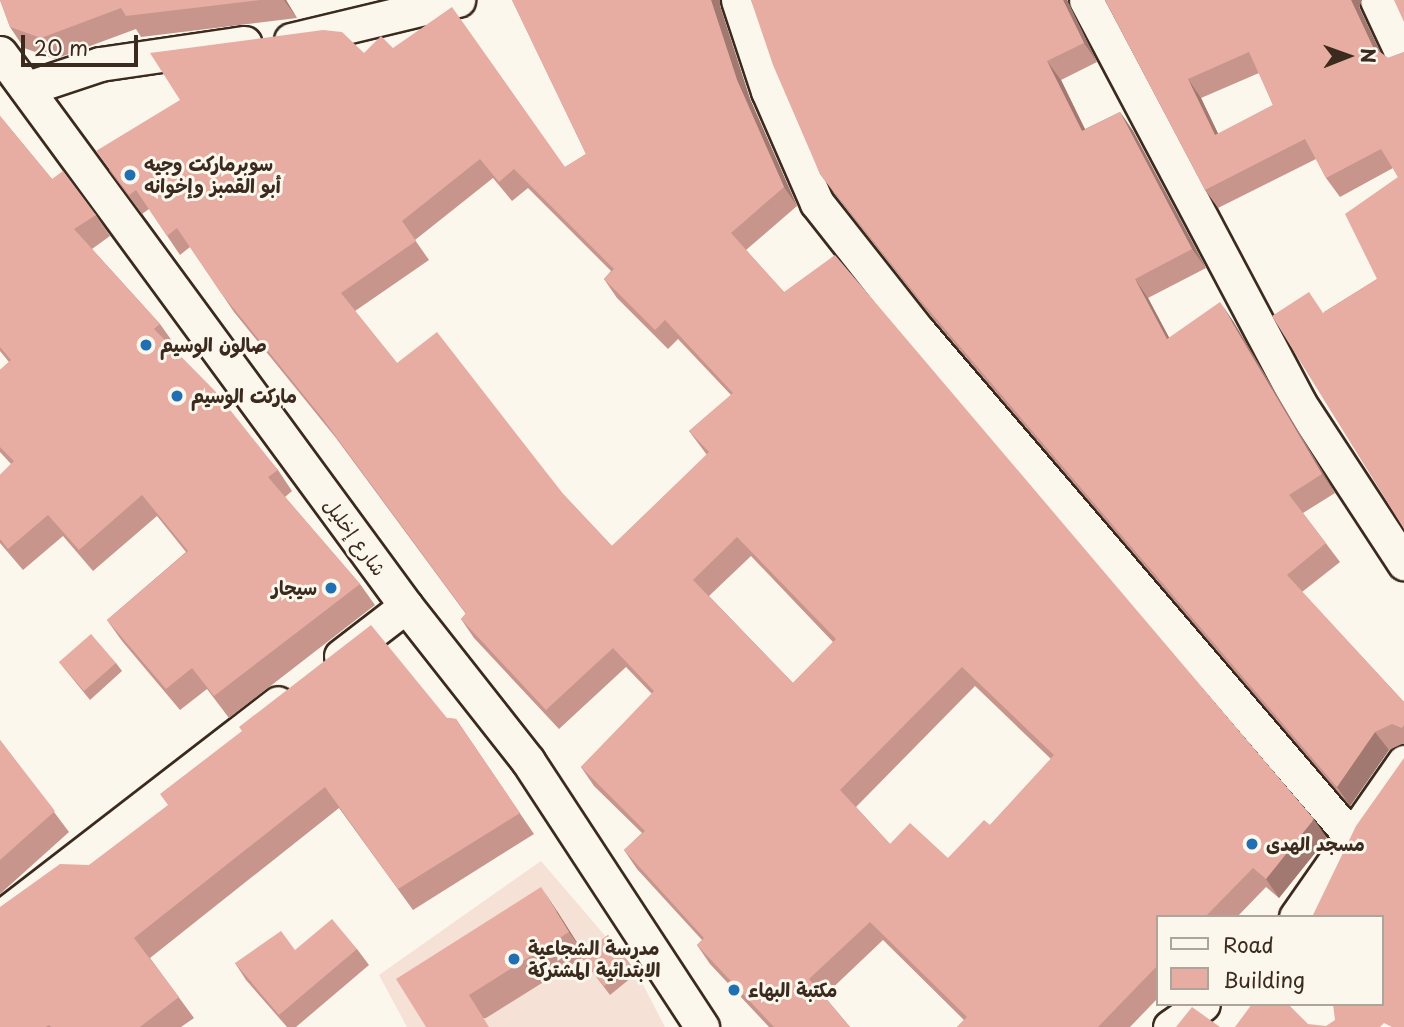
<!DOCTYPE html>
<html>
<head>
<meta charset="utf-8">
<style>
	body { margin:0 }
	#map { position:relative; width:1404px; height:1027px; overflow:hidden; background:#fbf7ec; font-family:"Playpen Sans","Playpen Sans Arabic",sans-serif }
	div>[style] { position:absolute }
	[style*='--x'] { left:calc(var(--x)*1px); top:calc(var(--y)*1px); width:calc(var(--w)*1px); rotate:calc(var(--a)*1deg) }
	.built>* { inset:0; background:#f5e1d6 }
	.roads { filter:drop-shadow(2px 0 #3b2a1e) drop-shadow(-2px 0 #3b2a1e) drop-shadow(0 2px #3b2a1e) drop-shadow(0 -2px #3b2a1e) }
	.minor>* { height:33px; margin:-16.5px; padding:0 16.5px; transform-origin:16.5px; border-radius:16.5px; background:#fbf7ec }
	.wall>* { inset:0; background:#c7958b }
	.shaded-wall>* { inset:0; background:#a27971 }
	.building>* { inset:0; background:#e7ada2 }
	.dots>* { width:19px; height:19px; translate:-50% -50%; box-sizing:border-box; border:4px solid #fbf7ec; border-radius:50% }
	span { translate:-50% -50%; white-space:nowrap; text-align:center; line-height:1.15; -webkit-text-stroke:6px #fbf7ec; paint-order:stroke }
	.poi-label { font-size:19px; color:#3b2a1e; font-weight:700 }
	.left { translate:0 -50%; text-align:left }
	.right { translate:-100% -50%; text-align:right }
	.street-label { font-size:19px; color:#3b2a1e }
	.legend { position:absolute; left:1156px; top:915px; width:228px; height:91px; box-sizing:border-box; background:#fbf7ec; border:2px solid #aea59a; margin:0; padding:9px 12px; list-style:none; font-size:21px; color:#3b2a1e }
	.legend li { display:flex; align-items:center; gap:14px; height:35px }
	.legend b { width:35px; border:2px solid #aea59a }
	.north { position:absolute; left:1313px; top:21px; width:70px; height:70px; -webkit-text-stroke:5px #fbf7ec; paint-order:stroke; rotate:89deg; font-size:19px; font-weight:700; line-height:28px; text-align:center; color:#3b2a1e }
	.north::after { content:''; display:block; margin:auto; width:24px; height:32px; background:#3b2a1e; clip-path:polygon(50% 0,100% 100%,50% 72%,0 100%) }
	.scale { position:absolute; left:21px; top:35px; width:117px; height:32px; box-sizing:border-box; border:4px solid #3b2a1e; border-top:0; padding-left:9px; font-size:21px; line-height:24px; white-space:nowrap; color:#3b2a1e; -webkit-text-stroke:5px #fbf7ec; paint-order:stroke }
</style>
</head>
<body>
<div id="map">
	<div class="built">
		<div style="clip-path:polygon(541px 861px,637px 973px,665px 1027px,407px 1027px,379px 975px)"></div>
	</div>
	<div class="roads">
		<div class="minor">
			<div style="--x:738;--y:0;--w:96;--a:71.8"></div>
			<div style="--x:768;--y:91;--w:122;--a:66.4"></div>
			<div style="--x:817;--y:203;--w:164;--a:51.7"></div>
			<div style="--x:919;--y:332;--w:661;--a:49.42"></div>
			<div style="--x:1086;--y:0;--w:454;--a:62.1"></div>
			<div style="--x:1298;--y:401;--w:194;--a:56.8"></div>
			<div style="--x:1377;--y:0;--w:64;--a:65"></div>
			<div style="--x:291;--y:40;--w:172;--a:-13.5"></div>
			<div style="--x:0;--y:53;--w:686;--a:53.71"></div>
			<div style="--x:406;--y:606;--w:197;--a:51.8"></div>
			<div style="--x:528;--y:761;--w:318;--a:56.8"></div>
			<div style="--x:28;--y:88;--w:76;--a:-18.4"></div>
			<div style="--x:100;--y:64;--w:146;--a:-8.3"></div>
			<div style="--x:341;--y:656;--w:82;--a:-37.6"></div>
			<div style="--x:1296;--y:917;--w:189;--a:-55.1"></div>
			<div style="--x:0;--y:918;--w:351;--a:-37.7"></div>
			<div style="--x:1304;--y:1004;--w:37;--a:38"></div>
			<div style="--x:1170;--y:1027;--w:40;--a:-34.9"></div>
		</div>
	</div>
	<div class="wall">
		<div style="clip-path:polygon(0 0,286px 0,297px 18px,141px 37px,136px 29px,55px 59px,24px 48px,10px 27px)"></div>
		<div style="clip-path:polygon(evenodd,512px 0,720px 0,720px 6px,750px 99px,797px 206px,746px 250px,784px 292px,1327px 838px,1279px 898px,1266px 887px,1237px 917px,1157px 917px,1157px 999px,1130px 1027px,957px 1027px,964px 1020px,883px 940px,824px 996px,850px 1027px,769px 1027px,710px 964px,697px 945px,702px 940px,637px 869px,624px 850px,642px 833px,594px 786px,581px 767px,652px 694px,626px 667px,559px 729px,474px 638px,461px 619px,466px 614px,336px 438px,234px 312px,190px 247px,180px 255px,149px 209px,142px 214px,109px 170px,364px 53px,393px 48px,565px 167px,586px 154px,512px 0,493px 178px,512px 201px,528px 188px,611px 271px,604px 279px,617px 298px,668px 349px,678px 339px,731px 395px,689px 431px,707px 455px,612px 546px,564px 495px,397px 363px,355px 311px,429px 260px,415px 240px,493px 178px,512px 0,751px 556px,833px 642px,793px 683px,709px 596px,751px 556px,512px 0,975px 686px,1051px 759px,990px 825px,948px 858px,890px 844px,856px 807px,975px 686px)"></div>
		<div style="clip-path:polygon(751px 0,1067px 0,1097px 62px,1061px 80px,1085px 129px,1120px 112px,1133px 131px,1206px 268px,1148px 298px,1169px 338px,1233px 321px,1335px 493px,1303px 513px,1340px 562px,1302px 592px,1404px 702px,1404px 743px,1389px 750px,1350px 806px,934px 320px,834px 193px,820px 174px)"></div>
		<div style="clip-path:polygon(evenodd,1105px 0,1362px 0,1359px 7px,1380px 52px,1388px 58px,1404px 52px,1404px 529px,1324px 312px,1377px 279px,1398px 177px,1393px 168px,1340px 197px,1326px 178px,1316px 159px,1218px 208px,1205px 190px,1105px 0,1259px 73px,1273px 105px,1218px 134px,1201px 98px,1259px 73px)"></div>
		<div style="clip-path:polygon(0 116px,52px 179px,96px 215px,110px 236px,92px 249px,160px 324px,175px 345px,172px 348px,278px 470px,292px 491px,285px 497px,360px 584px,375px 605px,229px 718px,207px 689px,180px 710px,122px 641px,107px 620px,186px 552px,157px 516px,93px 571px,63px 536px,23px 570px,0 543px,0 475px,11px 464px,0 452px,0 370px,9px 362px,0 351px)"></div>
		<div style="clip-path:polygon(59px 662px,116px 663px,122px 671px,90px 700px)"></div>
		<div style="clip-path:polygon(447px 718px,456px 719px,534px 834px,413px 910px,339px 808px,150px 958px,194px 1018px,181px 1027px,0 1027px,89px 865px)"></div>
		<div style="clip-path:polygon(0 740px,69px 832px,0 894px)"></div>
		<div style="clip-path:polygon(557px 911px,584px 954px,608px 935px,637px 973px,610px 995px,582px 958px,486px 1018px,426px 1027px)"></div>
		<div style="clip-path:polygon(357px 949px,369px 965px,296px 1027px,287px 1027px,246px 980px,235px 963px,295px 950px)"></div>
	</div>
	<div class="shaded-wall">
		<div style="clip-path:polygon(284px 0,286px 0,297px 18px)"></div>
		<div style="clip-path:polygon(711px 0,720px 0,720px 6px,750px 99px,797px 206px,784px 187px,737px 80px)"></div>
		<div style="clip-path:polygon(1063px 0,1067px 0,1097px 62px,1084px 43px)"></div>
		<div style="clip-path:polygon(1351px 0,1362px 0,1359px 7px,1387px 66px,1373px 47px)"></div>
		<div style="clip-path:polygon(1047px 61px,1061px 80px,1095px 150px,1082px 131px)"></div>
		<div style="clip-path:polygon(1188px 79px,1201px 98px,1228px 154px,1215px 135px)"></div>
		<div style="clip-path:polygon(1120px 112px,1133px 131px,1206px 268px,1192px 249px)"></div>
		<div style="clip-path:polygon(1135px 279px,1148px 298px,1180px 358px,1167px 339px)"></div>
		<div style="clip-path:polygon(1220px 302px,1233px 321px,1335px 493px,1322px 474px)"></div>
		<div style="clip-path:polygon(1375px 732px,1389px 750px,1350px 806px,1337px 787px)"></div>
		<div style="clip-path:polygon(1314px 819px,1327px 838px,1279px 898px,1266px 879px)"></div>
		<div style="clip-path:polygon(541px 887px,557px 911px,585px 955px,569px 932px)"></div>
	</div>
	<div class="building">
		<div style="clip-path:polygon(0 0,260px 0,126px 16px,121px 8px,41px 38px,10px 27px)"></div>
		<div style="clip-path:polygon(evenodd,512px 0,711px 0,737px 80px,784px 187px,731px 233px,784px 292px,835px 255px,1314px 819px,1266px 879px,1253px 868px,1205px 917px,1157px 917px,1157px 966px,1098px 1027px,957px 1027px,967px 1017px,870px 922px,809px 979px,850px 1027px,774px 1027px,697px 945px,704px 938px,624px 850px,645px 831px,581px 767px,654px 691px,613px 648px,546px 710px,461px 619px,466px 613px,323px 419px,221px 293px,177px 228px,167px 236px,136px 190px,129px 195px,96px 151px,180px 100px,150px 53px,323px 30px,342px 32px,364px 53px,381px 36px,393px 48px,452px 7px,565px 167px,586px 154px,512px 0,480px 159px,499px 182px,514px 169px,614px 269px,604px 279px,655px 330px,665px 320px,733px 393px,689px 431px,709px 452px,612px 546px,564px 495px,437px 332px,397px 363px,341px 293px,416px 241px,402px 221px,480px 159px,512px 0,737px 537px,836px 639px,793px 683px,693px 580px,737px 537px,512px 0,962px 667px,1054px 755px,990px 825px,984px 820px,948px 858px,910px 823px,890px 844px,840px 790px,962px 667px)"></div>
		<div style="clip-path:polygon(751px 0,1063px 0,1084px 43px,1047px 61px,1082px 131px,1120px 112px,1192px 249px,1135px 279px,1167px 339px,1220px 302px,1322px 474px,1289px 495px,1326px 543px,1287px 575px,1404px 702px,1404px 725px,1402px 728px,1392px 724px,1375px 732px,1337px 787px,921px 301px,820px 174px,773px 65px)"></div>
		<div style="clip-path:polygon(evenodd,1105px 0,1351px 0,1373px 47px,1388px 58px,1404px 52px,1404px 529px,1272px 316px,1309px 292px,1323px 313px,1377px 279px,1345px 214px,1398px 177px,1381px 149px,1326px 178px,1305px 139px,1205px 190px,1105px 0,1249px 52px,1273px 105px,1215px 135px,1188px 79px,1249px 52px)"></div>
		<div style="clip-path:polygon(1394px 0,1404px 0,1404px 22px)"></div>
		<div style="clip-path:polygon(0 116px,52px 179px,63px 171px,96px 215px,74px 229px,160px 324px,154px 329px,215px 391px,278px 470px,268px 477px,360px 584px,214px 696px,192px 668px,166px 689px,107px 620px,188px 551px,142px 495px,79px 550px,48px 515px,8px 549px,0 539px,0 475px,14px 461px,0 447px,0 370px,11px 360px,0 347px)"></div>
		<div style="clip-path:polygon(371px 625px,447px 718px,456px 719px,520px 813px,398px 889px,325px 787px,134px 938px,179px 997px,140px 1027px,51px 1027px,49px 1025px,46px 1027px,0 1027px,0 907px,60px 864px,89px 865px,168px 805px,160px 794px,242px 731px,239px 727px)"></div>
		<div style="clip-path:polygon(91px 634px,116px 663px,84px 691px,59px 662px)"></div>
		<div style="clip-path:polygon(0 740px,55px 811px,0 860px)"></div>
		<div style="clip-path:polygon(1404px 758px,1404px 1027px,1392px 1027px,1384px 1023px,1380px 1027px,1235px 1027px,1252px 1004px,1288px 1004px,1308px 1024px,1326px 1026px,1335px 1020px,1333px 1004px,1381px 1004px,1381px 917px,1312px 917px,1356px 826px)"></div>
		<div style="clip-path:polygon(541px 887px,569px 932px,469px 995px,489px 1027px,426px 1027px,396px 979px)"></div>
		<div style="clip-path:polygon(332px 919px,357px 949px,279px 1015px,235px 963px,281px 931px,295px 950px)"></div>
		<div style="clip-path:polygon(608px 935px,631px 965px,604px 986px,581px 956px)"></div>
		<div style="clip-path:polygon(1192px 1007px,1220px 1027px,1176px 1027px)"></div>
	</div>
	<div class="dots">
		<div style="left:130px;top:175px;background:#1f6fb2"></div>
		<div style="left:146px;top:345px;background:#1f6fb2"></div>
		<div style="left:177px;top:396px;background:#1f6fb2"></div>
		<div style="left:331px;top:588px;background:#1f6fb2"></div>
		<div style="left:1252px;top:844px;background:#1f6fb2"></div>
		<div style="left:514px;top:959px;background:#1f6fb2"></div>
		<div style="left:734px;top:990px;background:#1f6fb2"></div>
	</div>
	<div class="poi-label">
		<span class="left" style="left:144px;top:175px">سوبرماركت وجيه<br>أبو القمبز وإخوانه</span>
		<span class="left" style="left:160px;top:345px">صالون الوسيم</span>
		<span class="left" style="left:191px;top:396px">ماركت الوسيم</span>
		<span class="right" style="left:317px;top:588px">سيجار</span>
		<span class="left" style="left:1266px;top:844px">مسجد الهدى</span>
		<span class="left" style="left:528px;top:959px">مدرسة الشجاعية<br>الابتدائية المشتركة</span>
		<span class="left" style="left:748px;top:990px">مكتبة البهاء</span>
	</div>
	<div class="street-label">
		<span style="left:355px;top:537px;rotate:54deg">شارع إخليل</span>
	</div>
	<ul class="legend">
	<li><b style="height:9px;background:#fbf7ec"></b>Road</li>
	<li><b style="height:19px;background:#e7ada2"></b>Building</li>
	</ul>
	<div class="north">N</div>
	<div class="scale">20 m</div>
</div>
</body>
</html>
